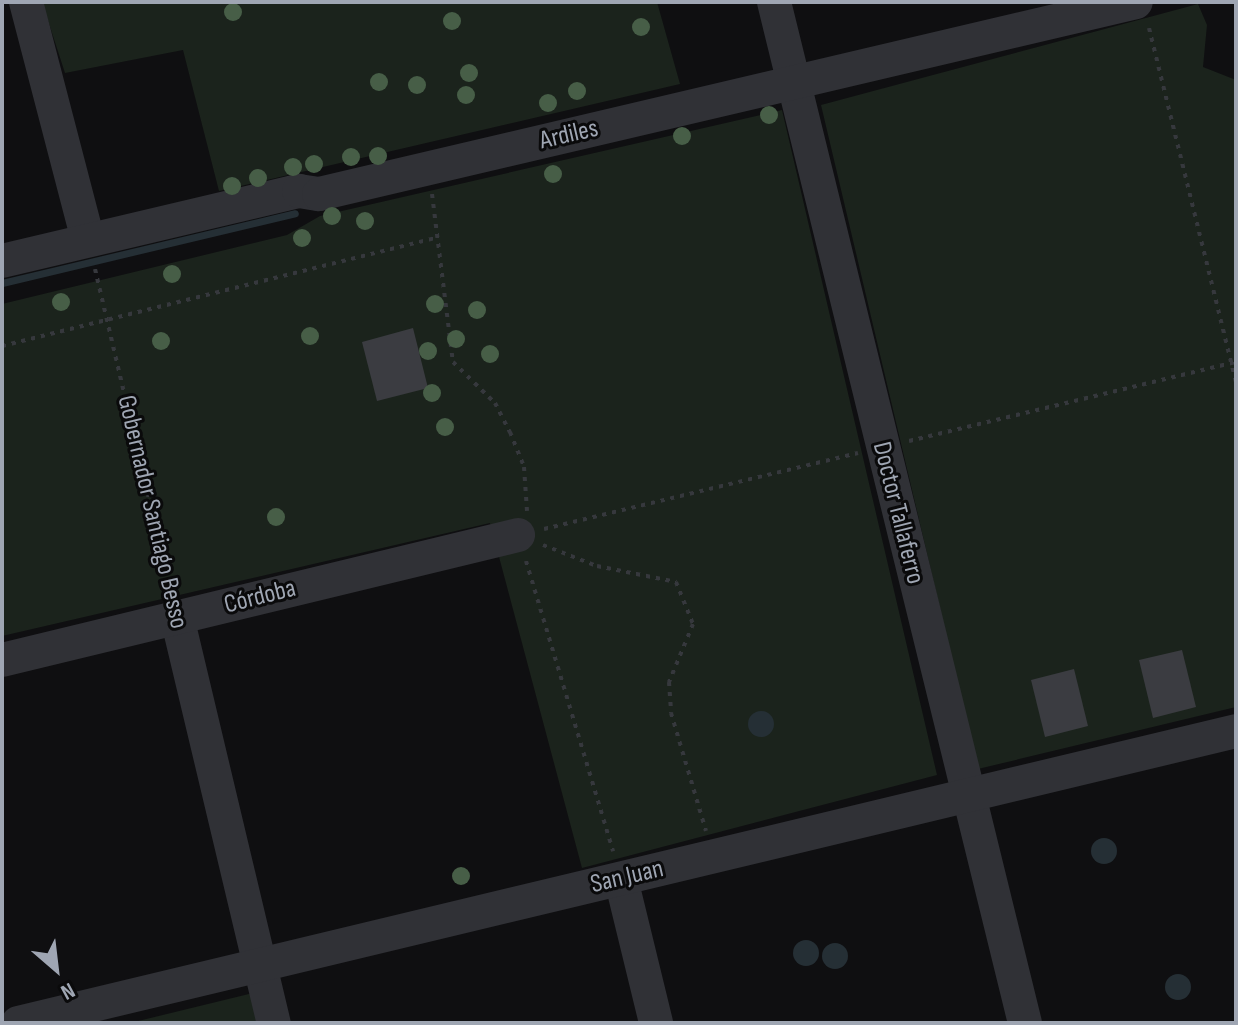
<!DOCTYPE html>
<html>
<head>
<meta charset="utf-8">
<style>
	body { margin:0 }
	#map { position:relative; width:1238px; height:1025px; overflow:hidden; background:#0f0f11; font-family:"Sofia Sans Condensed",sans-serif }
	div>[style] { position:absolute }
	[style*='--x'] { left:calc(var(--x)*1px); top:calc(var(--y)*1px); width:calc(var(--w)*1px); rotate:calc(var(--a)*1deg) }
	.green>* { inset:0; background:#1b231c }
	.water>* { inset:0; background:#252f35 }
	.round { border-radius:50% }
	.stream>* { height:7px; margin:-3.5px; padding:0 3.5px; transform-origin:3.5px; border-radius:3.5px; background:#252f35 }
	.building>* { inset:0; background:#3b3c41 }
	.path>* { height:4px; margin-top:-2px; transform-origin:0; background:repeating-linear-gradient(90deg,#36383d 0 4px,transparent 0 10px) }
	.minor>* { height:34px; margin:-17px; padding:0 17px; transform-origin:17px; border-radius:17px; background:#303136 }
	.trees>* { width:18px; height:18px; margin:-9px; border-radius:50%; background:#475e47 }
	span { translate:-50% -50%; white-space:nowrap; text-align:center; line-height:1.15; -webkit-text-stroke:6px #0a0a0b; paint-order:stroke }
	.street-label { font-size:26px; color:#9fa6b3 }
	.frame { position:absolute; inset:0; border:4px solid #9fa6b3; pointer-events:none }
	.north { position:absolute; left:16px; top:929px; width:80px; height:80px; -webkit-text-stroke:6px #0a0a0b; paint-order:stroke; rotate:152deg; font-size:22px; font-weight:700; line-height:32px; text-align:center; color:#9fa6b3 }
	.north::after { content:''; display:block; margin:auto; width:28px; height:36px; background:#9fa6b3; clip-path:polygon(50% 0,100% 100%,50% 72%,0 100%) }
</style>
</head>
<body>
<div id="map">
	<div class="green">
		<div style="clip-path:polygon(42px 2px,657px 2px,680px 84px,219px 191px,183px 50px,65px 73px)"></div>
		<div style="clip-path:polygon(1198px 4px,1207px 25px,1203px 67px,1236px 80px,1236px 707px,978px 769px,821px 105px)"></div>
		<div style="clip-path:polygon(782px 110px,937px 775px,582px 868px,490px 523px,2px 636px,2px 304px,287px 235px,320px 216px)"></div>
		<div style="clip-path:polygon(253px 993px,260px 1023px,130px 1023px)"></div>
	</div>
	<div class="water">
		<div class="round" style="left:748px;top:711px;width:26px;height:26px"></div>
		<div class="round" style="left:1091px;top:838px;width:26px;height:26px"></div>
		<div class="round" style="left:793px;top:940px;width:26px;height:26px"></div>
		<div class="round" style="left:822px;top:943px;width:26px;height:26px"></div>
		<div class="round" style="left:1165px;top:974px;width:26px;height:26px"></div>
	</div>
	<div class="stream">
		<div style="--x:2;--y:283;--w:301;--a:-13.4"></div>
	</div>
	<div class="building">
		<div style="clip-path:polygon(413px 328px,428px 388px,377px 401px,362px 342px)"></div>
		<div style="clip-path:polygon(1182px 650px,1196px 707px,1153px 718px,1139px 660px)"></div>
		<div style="clip-path:polygon(1074px 669px,1088px 726px,1045px 737px,1031px 680px)"></div>
	</div>
	<div class="path">
		<div style="--x:1149;--y:28;--w:364;--a:76.2"></div>
		<div style="--x:432;--y:194;--w:169;--a:82.9"></div>
		<div style="--x:453;--y:362;--w:59;--a:44.3"></div>
		<div style="--x:495;--y:403;--w:33;--a:63"></div>
		<div style="--x:510;--y:432;--w:38;--a:68"></div>
		<div style="--x:524;--y:467;--w:44;--a:86.1"></div>
		<div style="--x:95;--y:269;--w:332;--a:76.8"></div>
		<div style="--x:2;--y:346;--w:445;--a:-14"></div>
		<div style="--x:909;--y:441;--w:336;--a:-13.6"></div>
		<div style="--x:544;--y:529;--w:323;--a:-13.6"></div>
		<div style="--x:543;--y:545;--w:58;--a:21.3"></div>
		<div style="--x:597;--y:566;--w:81;--a:11.4"></div>
		<div style="--x:676;--y:582;--w:45;--a:68"></div>
		<div style="--x:693;--y:624;--w:63;--a:112.5"></div>
		<div style="--x:669;--y:682;--w:31;--a:86"></div>
		<div style="--x:671;--y:713;--w:123;--a:73.5"></div>
		<div style="--x:526;--y:561;--w:303;--a:73.3"></div>
	</div>
	<div class="minor">
		<div style="--x:26;--y:2;--w:246;--a:75.4"></div>
		<div style="--x:774;--y:2;--w:1051;--a:76.19"></div>
		<div style="--x:2;--y:261;--w:305;--a:-13.3"></div>
		<div style="--x:299;--y:191;--w:20;--a:9"></div>
		<div style="--x:319;--y:194;--w:839;--a:-13.22"></div>
		<div style="--x:177;--y:617;--w:417;--a:76.6"></div>
		<div style="--x:2;--y:660;--w:531;--a:-13.62"></div>
		<div style="--x:621;--y:879;--w:148;--a:76.3"></div>
		<div style="--x:18;--y:1023;--w:1253;--a:-13.48"></div>
	</div>
	<div class="trees">
		<div style="left:233px;top:12px"></div>
		<div style="left:452px;top:21px"></div>
		<div style="left:641px;top:27px"></div>
		<div style="left:469px;top:73px"></div>
		<div style="left:379px;top:82px"></div>
		<div style="left:417px;top:85px"></div>
		<div style="left:577px;top:91px"></div>
		<div style="left:466px;top:95px"></div>
		<div style="left:548px;top:103px"></div>
		<div style="left:769px;top:115px"></div>
		<div style="left:682px;top:136px"></div>
		<div style="left:378px;top:156px"></div>
		<div style="left:351px;top:157px"></div>
		<div style="left:314px;top:164px"></div>
		<div style="left:293px;top:167px"></div>
		<div style="left:553px;top:174px"></div>
		<div style="left:258px;top:178px"></div>
		<div style="left:232px;top:186px"></div>
		<div style="left:332px;top:216px"></div>
		<div style="left:365px;top:221px"></div>
		<div style="left:302px;top:238px"></div>
		<div style="left:172px;top:274px"></div>
		<div style="left:61px;top:302px"></div>
		<div style="left:435px;top:304px"></div>
		<div style="left:477px;top:310px"></div>
		<div style="left:310px;top:336px"></div>
		<div style="left:456px;top:339px"></div>
		<div style="left:161px;top:341px"></div>
		<div style="left:428px;top:351px"></div>
		<div style="left:490px;top:354px"></div>
		<div style="left:432px;top:393px"></div>
		<div style="left:445px;top:427px"></div>
		<div style="left:276px;top:517px"></div>
		<div style="left:461px;top:876px"></div>
	</div>
	<div class="street-label">
		<span style="left:569px;top:135px;rotate:-13deg">Ardiles</span>
		<span style="left:152px;top:512px;rotate:77deg">Gobernador Santiago Besso</span>
		<span style="left:898px;top:513px;rotate:76deg">Doctor Tallaferro</span>
		<span style="left:260px;top:597px;rotate:-14deg">Córdoba</span>
		<span style="left:627px;top:877px;rotate:-13deg">San Juan</span>
	</div>
	<div class="frame"></div>
	<div class="north">N</div>
</div>
</body>
</html>
